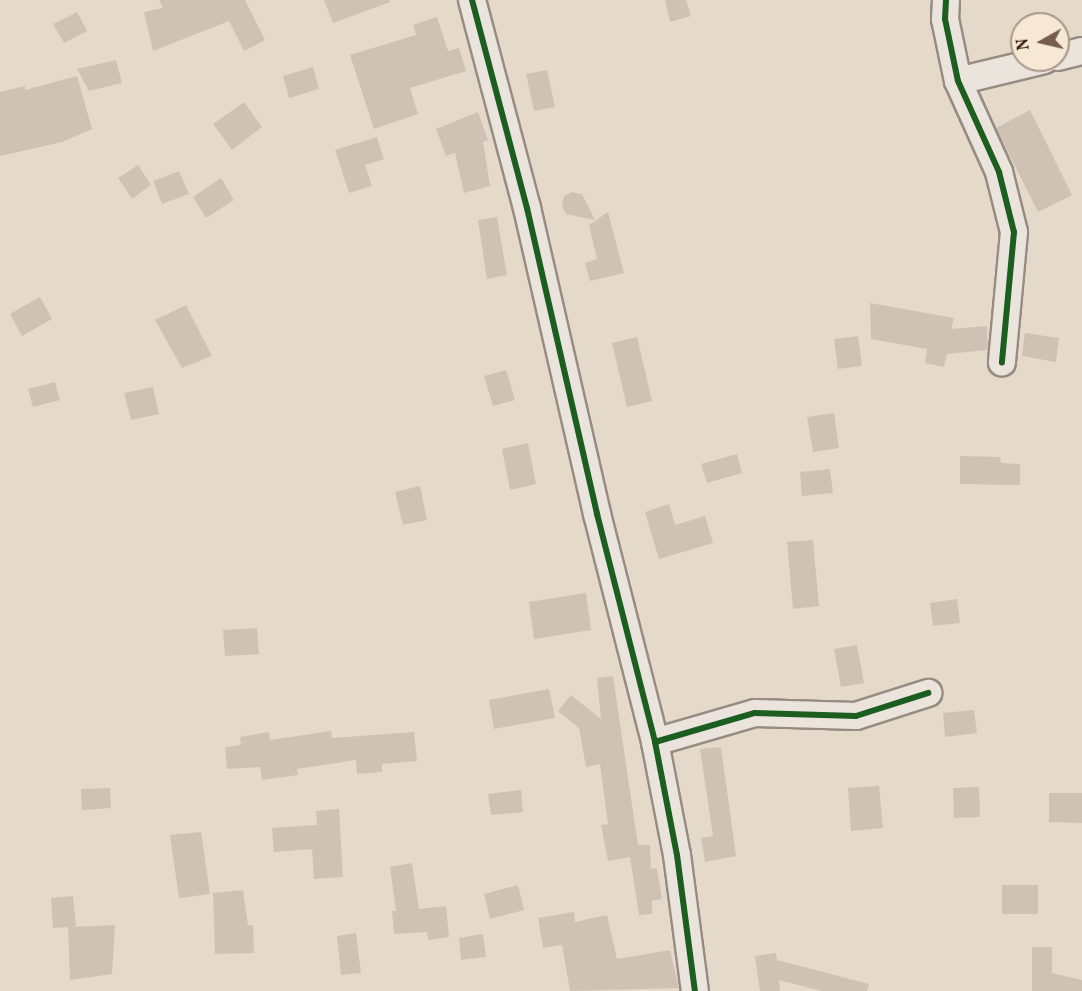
<!DOCTYPE html>
<html>
<head>
<meta charset="utf-8">
<style>
	body { margin:0 }
	#map { position:relative; width:1082px; height:991px; overflow:hidden; background:#e5daca; font-family:Vollkorn,serif }
	div>[style] { position:absolute }
	[style*='--x'] { left:calc(var(--x)*1px); top:calc(var(--y)*1px); width:calc(var(--w)*1px); rotate:calc(var(--a)*1deg) }
	.building>* { inset:0; background:#d0c1b5 }
	.roads { filter:drop-shadow(2px 0 #978c82) drop-shadow(-2px 0 #978c82) drop-shadow(0 2px #978c82) drop-shadow(0 -2px #978c82) }
	.minor>* { height:26px; margin:-13px; padding:0 13px; transform-origin:13px; border-radius:13px; background:#eae4dd }
	.cycleway>* { height:6px; margin:-3px; padding:0 3px; transform-origin:3px; border-radius:3px; background:#1b5e20 }
	span { translate:-50% -50%; white-space:nowrap; text-align:center; line-height:1.15; -webkit-text-stroke:4.5px #f6e8d5; paint-order:stroke }
	.north { position:absolute; left:1010px; top:12px; width:60px; height:60px; box-sizing:border-box; background:#f6e8d5; border:2px solid #aa9685; border-radius:50%; rotate:262deg; font-size:16px; font-weight:700; line-height:24px; text-align:center; color:#371a0c }
	.north::after { content:''; display:block; margin:auto; width:21px; height:27px; background:#745d4e; clip-path:polygon(50% 0,100% 100%,50% 72%,0 100%) }
</style>
</head>
<body>
<div id="map">
	<div class="building">
		<div style="clip-path:polygon(159px 0,245px 0,265px 40px,244px 51px,229px 21px,153px 51px,144px 12px,163px 8px)"></div>
		<div style="clip-path:polygon(324px 0,389px 0,390px 2px,333px 23px)"></div>
		<div style="clip-path:polygon(665px 0,686px 0,691px 16px,670px 22px)"></div>
		<div style="clip-path:polygon(77px 12px,87px 31px,64px 43px,53px 24px)"></div>
		<div style="clip-path:polygon(437px 17px,448px 51px,459px 48px,466px 71px,410px 88px,418px 114px,374px 129px,350px 55px,416px 35px,413px 25px)"></div>
		<div style="clip-path:polygon(116px 60px,122px 83px,89px 91px,77px 69px)"></div>
		<div style="clip-path:polygon(313px 67px,319px 89px,289px 98px,283px 76px)"></div>
		<div style="clip-path:polygon(547px 70px,555px 107px,534px 111px,526px 74px)"></div>
		<div style="clip-path:polygon(77px 76px,92px 129px,62px 142px,0 156px,0 92px,25px 86px,25px 90px)"></div>
		<div style="clip-path:polygon(244px 102px,262px 127px,232px 150px,213px 124px)"></div>
		<div style="clip-path:polygon(1030px 110px,1072px 195px,1038px 212px,996px 128px)"></div>
		<div style="clip-path:polygon(478px 112px,488px 140px,483px 142px,490px 186px,464px 193px,455px 153px,446px 156px,436px 129px)"></div>
		<div style="clip-path:polygon(377px 137px,384px 159px,365px 165px,372px 186px,349px 193px,335px 150px)"></div>
		<div style="clip-path:polygon(138px 165px,151px 185px,132px 199px,118px 178px)"></div>
		<div style="clip-path:polygon(179px 171px,189px 194px,162px 204px,153px 181px)"></div>
		<div style="clip-path:polygon(221px 178px,234px 200px,206px 218px,193px 197px)"></div>
		<div style="clip-path:polygon(572px 192px,582px 194px,595px 220px,566px 214px,562px 206px,564px 196px)"></div>
		<div style="clip-path:polygon(608px 212px,624px 273px,590px 281px,585px 263px,597px 259px,589px 225px)"></div>
		<div style="clip-path:polygon(497px 217px,507px 275px,487px 279px,478px 220px)"></div>
		<div style="clip-path:polygon(40px 297px,52px 319px,22px 336px,10px 314px)"></div>
		<div style="clip-path:polygon(870px 303px,954px 318px,951px 329px,987px 326px,988px 350px,947px 354px,944px 367px,925px 363px,927px 349px,871px 339px)"></div>
		<div style="clip-path:polygon(186px 305px,212px 356px,182px 368px,155px 320px)"></div>
		<div style="clip-path:polygon(1025px 333px,1059px 338px,1056px 362px,1022px 356px)"></div>
		<div style="clip-path:polygon(858px 336px,862px 366px,838px 369px,834px 339px)"></div>
		<div style="clip-path:polygon(637px 337px,652px 401px,627px 407px,612px 343px)"></div>
		<div style="clip-path:polygon(506px 370px,515px 400px,493px 406px,484px 376px)"></div>
		<div style="clip-path:polygon(55px 382px,60px 400px,33px 407px,28px 389px)"></div>
		<div style="clip-path:polygon(153px 387px,159px 414px,131px 420px,124px 393px)"></div>
		<div style="clip-path:polygon(834px 413px,839px 448px,813px 452px,807px 417px)"></div>
		<div style="clip-path:polygon(528px 443px,536px 484px,510px 490px,502px 449px)"></div>
		<div style="clip-path:polygon(737px 454px,742px 473px,707px 483px,701px 464px)"></div>
		<div style="clip-path:polygon(960px 456px,1000px 457px,1001px 463px,1020px 464px,1020px 485px,960px 484px)"></div>
		<div style="clip-path:polygon(830px 469px,833px 493px,802px 496px,800px 472px)"></div>
		<div style="clip-path:polygon(420px 486px,427px 520px,403px 525px,395px 492px)"></div>
		<div style="clip-path:polygon(669px 504px,675px 525px,705px 516px,713px 543px,659px 559px,645px 512px)"></div>
		<div style="clip-path:polygon(813px 540px,819px 606px,793px 609px,787px 542px)"></div>
		<div style="clip-path:polygon(586px 593px,591px 630px,534px 639px,529px 602px)"></div>
		<div style="clip-path:polygon(957px 599px,960px 623px,933px 626px,930px 603px)"></div>
		<div style="clip-path:polygon(257px 628px,259px 654px,225px 656px,223px 630px)"></div>
		<div style="clip-path:polygon(857px 645px,864px 683px,841px 687px,834px 649px)"></div>
		<div style="clip-path:polygon(613px 676px,638px 845px,650px 845px,651px 869px,657px 868px,662px 899px,652px 901px,652px 914px,639px 915px,630px 857px,608px 861px,601px 825px,608px 824px,600px 764px,586px 767px,579px 728px,558px 711px,571px 695px,601px 719px,597px 678px)"></div>
		<div style="clip-path:polygon(549px 689px,555px 718px,494px 729px,489px 700px)"></div>
		<div style="clip-path:polygon(974px 710px,977px 733px,945px 737px,943px 713px)"></div>
		<div style="clip-path:polygon(331px 731px,332px 738px,414px 732px,417px 761px,382px 764px,382px 772px,357px 774px,356px 760px,297px 769px,298px 775px,262px 780px,260px 767px,227px 769px,225px 747px,241px 745px,240px 737px,269px 732px,270px 740px)"></div>
		<div style="clip-path:polygon(721px 747px,736px 856px,705px 862px,701px 838px,713px 836px,700px 749px)"></div>
		<div style="clip-path:polygon(879px 786px,883px 828px,851px 831px,848px 788px)"></div>
		<div style="clip-path:polygon(979px 787px,980px 817px,954px 818px,953px 788px)"></div>
		<div style="clip-path:polygon(110px 788px,111px 808px,82px 810px,81px 789px)"></div>
		<div style="clip-path:polygon(521px 790px,523px 812px,491px 815px,488px 794px)"></div>
		<div style="clip-path:polygon(1049px 793px,1082px 793px,1082px 823px,1049px 822px)"></div>
		<div style="clip-path:polygon(339px 809px,343px 877px,314px 879px,312px 849px,274px 852px,272px 828px,317px 825px,316px 811px)"></div>
		<div style="clip-path:polygon(201px 832px,210px 894px,179px 898px,170px 835px)"></div>
		<div style="clip-path:polygon(412px 863px,419px 909px,446px 906px,449px 937px,428px 940px,427px 932px,394px 934px,392px 911px,396px 911px,390px 867px)"></div>
		<div style="clip-path:polygon(518px 885px,524px 910px,490px 919px,484px 894px)"></div>
		<div style="clip-path:polygon(1002px 885px,1038px 885px,1038px 914px,1002px 914px)"></div>
		<div style="clip-path:polygon(243px 890px,248px 925px,253px 925px,254px 953px,215px 954px,213px 893px)"></div>
		<div style="clip-path:polygon(73px 896px,76px 926px,69px 927px,115px 925px,112px 974px,70px 980px,68px 927px,53px 928px,51px 898px)"></div>
		<div style="clip-path:polygon(574px 912px,575px 922px,607px 915px,617px 959px,670px 950px,679px 988px,570px 991px,562px 945px,543px 948px,538px 918px)"></div>
		<div style="clip-path:polygon(356px 933px,361px 973px,341px 975px,337px 936px)"></div>
		<div style="clip-path:polygon(483px 934px,486px 957px,461px 960px,459px 938px)"></div>
		<div style="clip-path:polygon(1032px 947px,1052px 947px,1052px 973px,1082px 980px,1082px 991px,1032px 991px)"></div>
		<div style="clip-path:polygon(776px 953px,777px 960px,869px 984px,867px 991px,821px 991px,779px 980px,780px 991px,760px 991px,755px 956px)"></div>
	</div>
	<div class="roads">
		<div class="minor">
			<div style="--x:472;--y:0;--w:215;--a:75.2"></div>
			<div style="--x:527;--y:208;--w:314;--a:77.1"></div>
			<div style="--x:597;--y:514;--w:235;--a:75.7"></div>
			<div style="--x:655;--y:742;--w:115;--a:79"></div>
			<div style="--x:677;--y:855;--w:137;--a:82.5"></div>
			<div style="--x:946;--y:0;--w:19;--a:93"></div>
			<div style="--x:945;--y:19;--w:63;--a:78.2"></div>
			<div style="--x:958;--y:81;--w:100;--a:65.7"></div>
			<div style="--x:999;--y:172;--w:62;--a:76"></div>
			<div style="--x:1014;--y:232;--w:131;--a:95.3"></div>
			<div style="--x:1058;--y:57;--w:25;--a:-14"></div>
			<div style="--x:958;--y:81;--w:89;--a:-13.6"></div>
			<div style="--x:655;--y:742;--w:104;--a:-16.2"></div>
			<div style="--x:755;--y:713;--w:101;--a:1.7"></div>
			<div style="--x:856;--y:716;--w:76;--a:-17.7"></div>
		</div>
	</div>
	<div class="cycleway">
		<div style="--x:472;--y:0;--w:215;--a:75.2"></div>
		<div style="--x:527;--y:208;--w:314;--a:77.1"></div>
		<div style="--x:597;--y:514;--w:235;--a:75.7"></div>
		<div style="--x:655;--y:742;--w:115;--a:79"></div>
		<div style="--x:677;--y:855;--w:137;--a:82.5"></div>
		<div style="--x:946;--y:0;--w:19;--a:93"></div>
		<div style="--x:945;--y:19;--w:63;--a:78.2"></div>
		<div style="--x:958;--y:81;--w:100;--a:65.7"></div>
		<div style="--x:999;--y:172;--w:62;--a:76"></div>
		<div style="--x:1014;--y:232;--w:131;--a:95.3"></div>
		<div style="--x:655;--y:742;--w:104;--a:-16.2"></div>
		<div style="--x:755;--y:713;--w:101;--a:1.7"></div>
		<div style="--x:856;--y:716;--w:76;--a:-17.7"></div>
	</div>
	<div class="north">N</div>
</div>
</body>
</html>
